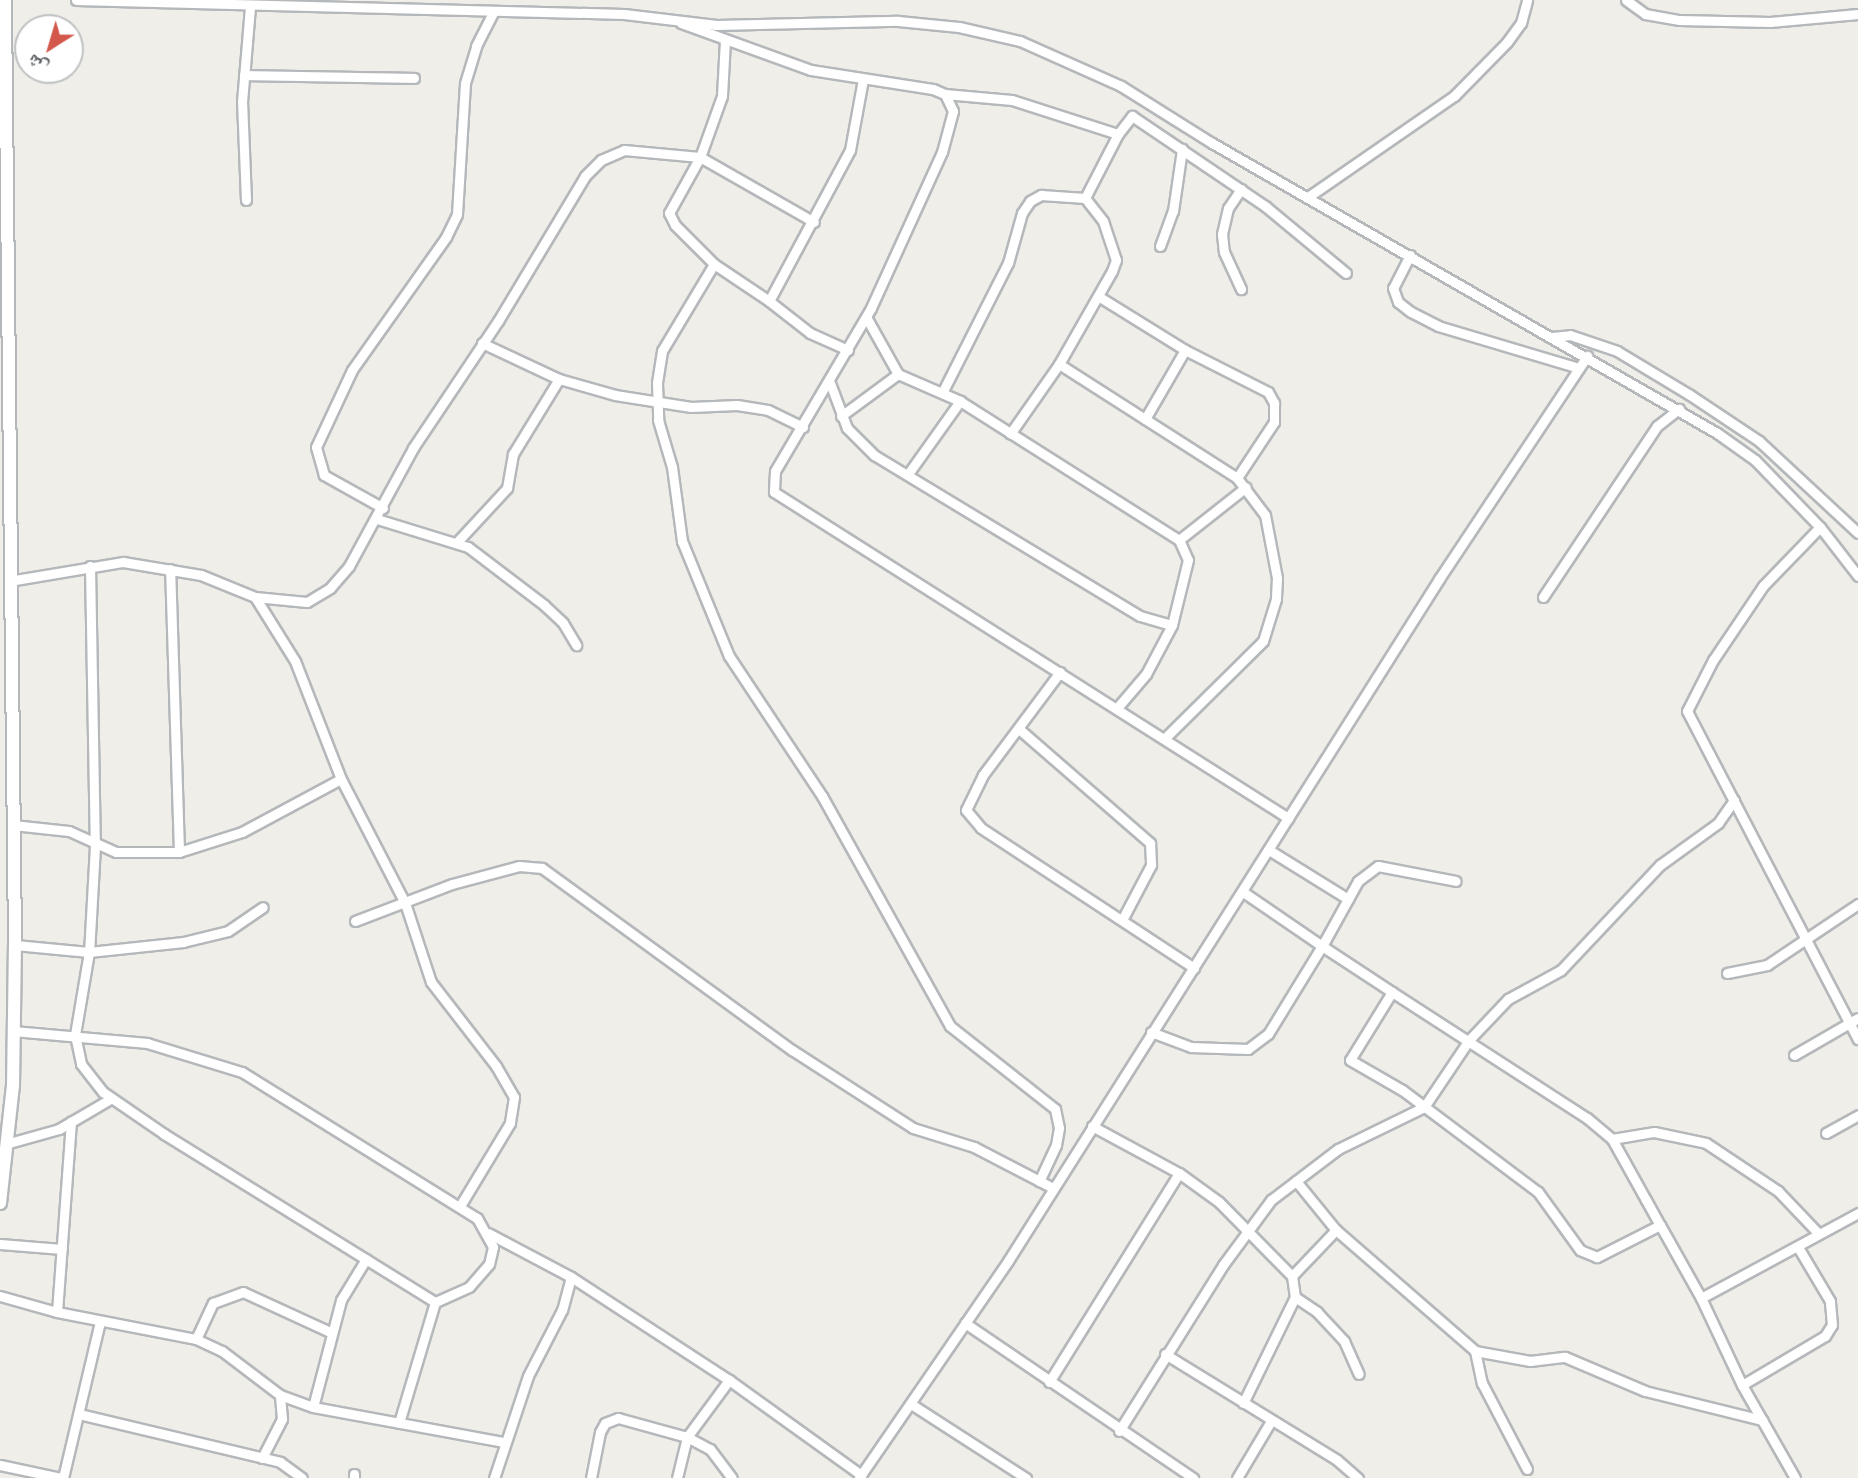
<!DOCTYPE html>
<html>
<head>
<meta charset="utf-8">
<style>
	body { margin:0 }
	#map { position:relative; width:1858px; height:1478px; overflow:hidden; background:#f0eee9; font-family:"Fira Sans Condensed","Noto Naskh Arabic",sans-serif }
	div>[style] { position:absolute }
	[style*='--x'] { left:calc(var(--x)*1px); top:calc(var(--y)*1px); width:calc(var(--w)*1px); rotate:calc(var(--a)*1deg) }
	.roads { filter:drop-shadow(2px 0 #b5b8bb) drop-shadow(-2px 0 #b5b8bb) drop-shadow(0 2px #b5b8bb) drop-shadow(0 -2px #b5b8bb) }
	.street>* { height:9px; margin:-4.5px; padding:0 4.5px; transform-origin:4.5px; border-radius:4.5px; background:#fff }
	.secondary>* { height:12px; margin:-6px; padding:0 6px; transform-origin:6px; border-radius:6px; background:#fff }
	span { translate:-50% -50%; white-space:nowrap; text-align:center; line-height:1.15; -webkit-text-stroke:7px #fff; paint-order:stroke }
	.north { position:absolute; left:14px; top:14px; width:70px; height:70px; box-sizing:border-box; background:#fff; border:2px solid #bfc1c2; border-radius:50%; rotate:217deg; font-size:19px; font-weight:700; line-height:28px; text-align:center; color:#606366 }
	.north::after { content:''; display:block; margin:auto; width:24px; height:32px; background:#d4574b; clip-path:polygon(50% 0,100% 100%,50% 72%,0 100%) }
</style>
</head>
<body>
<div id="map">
	<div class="roads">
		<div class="street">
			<div style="--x:76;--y:0;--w:548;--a:1.46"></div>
			<div style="--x:624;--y:14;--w:93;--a:6.8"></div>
			<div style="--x:716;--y:25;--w:182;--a:-1.3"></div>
			<div style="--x:898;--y:21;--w:61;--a:5.6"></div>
			<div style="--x:959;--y:27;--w:63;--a:12.9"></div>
			<div style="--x:1020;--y:41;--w:111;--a:24"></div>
			<div style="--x:1121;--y:86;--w:107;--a:32.1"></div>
			<div style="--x:1212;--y:143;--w:582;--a:29.87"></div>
			<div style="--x:1717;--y:433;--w:47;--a:35.4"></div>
			<div style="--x:1755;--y:460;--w:93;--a:45.9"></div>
			<div style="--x:1820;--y:527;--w:62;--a:52.2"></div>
			<div style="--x:1626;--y:0;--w:24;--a:36"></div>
			<div style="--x:1645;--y:14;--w:35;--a:10"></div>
			<div style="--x:1679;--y:20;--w:91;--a:1.3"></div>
			<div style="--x:1770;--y:22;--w:88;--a:-5.2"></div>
			<div style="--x:681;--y:23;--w:138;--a:19.9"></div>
			<div style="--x:811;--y:70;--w:123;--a:8.9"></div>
			<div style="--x:933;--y:89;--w:13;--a:23"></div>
			<div style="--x:945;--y:94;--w:19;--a:65"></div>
			<div style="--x:953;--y:111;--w:42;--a:105"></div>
			<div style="--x:942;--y:152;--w:171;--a:114.5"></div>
			<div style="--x:871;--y:308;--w:189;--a:120.5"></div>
			<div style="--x:775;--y:471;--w:21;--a:93"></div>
			<div style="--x:774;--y:492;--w:609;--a:32.38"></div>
			<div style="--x:1288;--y:818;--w:524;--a:122.3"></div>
			<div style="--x:1008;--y:1261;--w:263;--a:124.5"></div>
			<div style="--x:725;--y:40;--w:56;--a:93.1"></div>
			<div style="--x:722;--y:96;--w:65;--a:109.8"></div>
			<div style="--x:700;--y:157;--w:64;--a:119"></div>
			<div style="--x:669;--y:213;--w:13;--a:63"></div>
			<div style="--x:675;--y:225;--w:55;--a:45"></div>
			<div style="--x:714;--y:264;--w:66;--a:33.9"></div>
			<div style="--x:244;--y:75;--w:170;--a:1"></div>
			<div style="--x:945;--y:94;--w:67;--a:5.1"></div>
			<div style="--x:1012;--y:100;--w:111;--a:17.8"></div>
			<div style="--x:1118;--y:134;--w:72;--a:117.3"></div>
			<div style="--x:1085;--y:198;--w:29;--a:52"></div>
			<div style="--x:1103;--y:221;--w:41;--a:71.6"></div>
			<div style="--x:1116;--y:260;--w:12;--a:110"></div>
			<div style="--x:1112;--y:271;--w:107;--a:119.7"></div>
			<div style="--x:1059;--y:364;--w:85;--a:125"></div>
			<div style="--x:1118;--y:134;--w:23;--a:-52"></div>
			<div style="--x:1132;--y:116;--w:161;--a:34.1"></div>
			<div style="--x:1265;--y:206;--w:105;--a:39.6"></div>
			<div style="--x:1241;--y:189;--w:23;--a:124"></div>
			<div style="--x:1228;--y:208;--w:27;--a:103"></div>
			<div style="--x:1222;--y:234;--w:18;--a:84"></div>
			<div style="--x:1224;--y:252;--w:41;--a:65.3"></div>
			<div style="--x:1308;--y:197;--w:178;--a:-34.7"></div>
			<div style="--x:1454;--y:96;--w:76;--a:-45.5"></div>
			<div style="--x:1507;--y:42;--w:24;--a:-54"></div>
			<div style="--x:1521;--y:23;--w:24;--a:-75"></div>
			<div style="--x:246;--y:200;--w:98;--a:-92.3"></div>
			<div style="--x:242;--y:102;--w:96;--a:-85.2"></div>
			<div style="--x:1160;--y:246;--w:37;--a:-70"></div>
			<div style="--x:1173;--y:211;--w:63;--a:-81.7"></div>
			<div style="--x:1410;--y:255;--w:37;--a:117"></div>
			<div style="--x:1393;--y:288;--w:15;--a:70"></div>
			<div style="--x:1398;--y:302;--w:16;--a:38"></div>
			<div style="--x:1411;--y:312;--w:30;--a:27"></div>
			<div style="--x:1438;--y:326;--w:147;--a:16.6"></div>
			<div style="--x:714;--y:264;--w:101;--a:120.9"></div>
			<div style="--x:662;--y:351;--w:32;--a:99"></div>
			<div style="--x:657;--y:383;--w:37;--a:88"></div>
			<div style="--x:658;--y:420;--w:49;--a:73.4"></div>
			<div style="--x:672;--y:467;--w:75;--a:82.3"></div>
			<div style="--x:682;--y:541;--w:124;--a:67.8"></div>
			<div style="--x:729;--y:656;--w:168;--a:56.4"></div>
			<div style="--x:822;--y:796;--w:263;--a:60.9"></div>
			<div style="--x:950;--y:1026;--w:134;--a:38.3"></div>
			<div style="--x:1055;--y:1109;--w:19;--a:78"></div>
			<div style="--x:1059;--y:1128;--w:17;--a:100"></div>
			<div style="--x:1056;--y:1145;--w:40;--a:115"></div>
			<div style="--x:1098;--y:296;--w:102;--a:31.8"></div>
			<div style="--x:1185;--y:350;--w:93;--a:26.8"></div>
			<div style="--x:1268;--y:392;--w:13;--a:61"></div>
			<div style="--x:1274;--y:403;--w:19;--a:90"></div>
			<div style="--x:1274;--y:422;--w:67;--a:123.5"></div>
			<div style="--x:1552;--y:337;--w:18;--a:-6"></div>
			<div style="--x:1570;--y:335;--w:50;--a:18.8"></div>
			<div style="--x:1617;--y:351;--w:85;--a:31.1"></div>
			<div style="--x:1690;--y:395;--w:83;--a:33.7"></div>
			<div style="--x:1759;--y:441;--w:135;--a:42.9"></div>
			<div style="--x:482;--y:343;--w:85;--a:25.1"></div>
			<div style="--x:559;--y:379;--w:58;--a:15.9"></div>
			<div style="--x:615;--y:395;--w:77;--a:9"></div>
			<div style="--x:691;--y:407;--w:46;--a:-2.5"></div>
			<div style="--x:737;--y:405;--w:31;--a:9"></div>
			<div style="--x:768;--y:410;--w:39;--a:26"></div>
			<div style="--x:848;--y:350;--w:42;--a:-155.9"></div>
			<div style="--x:810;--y:333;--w:52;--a:-142"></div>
			<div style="--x:769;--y:301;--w:171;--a:-61.8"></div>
			<div style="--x:850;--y:150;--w:72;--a:-79.6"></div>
			<div style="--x:1059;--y:364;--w:211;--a:32.6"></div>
			<div style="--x:1237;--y:478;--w:46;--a:52.9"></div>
			<div style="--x:1265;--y:515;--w:64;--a:79.2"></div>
			<div style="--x:1277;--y:578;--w:21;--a:93"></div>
			<div style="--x:1276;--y:599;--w:44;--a:107.2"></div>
			<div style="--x:1263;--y:641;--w:138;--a:135.3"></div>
			<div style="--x:830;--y:383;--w:48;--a:69.3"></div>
			<div style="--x:847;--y:428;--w:38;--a:45"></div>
			<div style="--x:874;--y:455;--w:311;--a:31.2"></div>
			<div style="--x:1140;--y:616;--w:33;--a:16"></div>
			<div style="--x:1172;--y:625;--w:67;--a:-76.2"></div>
			<div style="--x:1188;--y:560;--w:22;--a:-114"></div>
			<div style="--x:1179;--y:540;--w:259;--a:-147.6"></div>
			<div style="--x:960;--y:401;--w:68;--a:-156.5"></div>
			<div style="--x:898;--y:374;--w:65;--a:-119.3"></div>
			<div style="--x:943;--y:391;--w:144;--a:-63.1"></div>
			<div style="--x:1008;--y:263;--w:52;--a:-74.4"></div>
			<div style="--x:1022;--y:213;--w:14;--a:-56"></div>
			<div style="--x:1030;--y:201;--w:13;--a:-29"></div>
			<div style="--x:1041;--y:195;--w:44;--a:3.9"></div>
			<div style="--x:841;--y:416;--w:71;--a:-36.4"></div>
			<div style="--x:1145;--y:419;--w:80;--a:-59.9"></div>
			<div style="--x:908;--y:474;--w:90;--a:-54.5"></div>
			<div style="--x:383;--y:508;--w:68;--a:-150.8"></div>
			<div style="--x:324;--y:475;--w:29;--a:-106"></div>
			<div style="--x:316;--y:447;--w:85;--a:-64.9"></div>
			<div style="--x:352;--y:370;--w:163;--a:-54.7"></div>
			<div style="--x:446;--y:237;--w:25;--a:-64"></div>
			<div style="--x:457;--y:214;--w:131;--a:-86.5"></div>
			<div style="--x:465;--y:83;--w:39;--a:-73"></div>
			<div style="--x:476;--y:46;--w:38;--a:-63"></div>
			<div style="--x:377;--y:519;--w:95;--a:17.1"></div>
			<div style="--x:468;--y:547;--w:96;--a:37.3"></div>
			<div style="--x:544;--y:605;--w:26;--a:43"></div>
			<div style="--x:563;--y:623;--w:26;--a:59"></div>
			<div style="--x:1820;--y:527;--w:82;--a:134"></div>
			<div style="--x:1763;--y:586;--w:89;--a:124"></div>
			<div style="--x:1713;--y:660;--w:57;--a:117"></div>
			<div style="--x:1687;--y:711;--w:370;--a:62.5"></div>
			<div style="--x:1179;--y:540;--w:85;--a:-38.3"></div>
			<div style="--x:457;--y:542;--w:74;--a:-47.2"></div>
			<div style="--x:507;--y:488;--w:35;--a:-80"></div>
			<div style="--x:513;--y:454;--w:88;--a:-58.5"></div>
			<div style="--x:90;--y:566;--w:280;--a:89"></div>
			<div style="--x:95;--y:846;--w:106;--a:93.2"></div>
			<div style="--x:89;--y:952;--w:84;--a:99.6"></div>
			<div style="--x:75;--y:1035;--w:30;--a:78"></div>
			<div style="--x:81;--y:1064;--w:36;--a:52"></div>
			<div style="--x:103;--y:1092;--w:74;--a:34.5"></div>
			<div style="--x:164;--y:1134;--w:319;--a:31.8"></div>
			<div style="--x:9;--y:581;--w:116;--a:-9.5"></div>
			<div style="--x:123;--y:562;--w:79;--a:9.5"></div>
			<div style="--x:201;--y:575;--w:58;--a:22.2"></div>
			<div style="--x:255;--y:597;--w:75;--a:58"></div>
			<div style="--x:295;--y:661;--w:127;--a:68.7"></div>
			<div style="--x:341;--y:779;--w:140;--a:62.7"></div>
			<div style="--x:405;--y:903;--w:83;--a:71.8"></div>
			<div style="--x:431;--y:982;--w:106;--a:52.3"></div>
			<div style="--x:496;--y:1066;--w:36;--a:60"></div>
			<div style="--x:514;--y:1097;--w:26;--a:99"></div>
			<div style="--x:510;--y:1123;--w:97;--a:121.1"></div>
			<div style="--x:255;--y:597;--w:52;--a:5.5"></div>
			<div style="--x:307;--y:602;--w:27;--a:-31"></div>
			<div style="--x:330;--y:588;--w:29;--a:-49"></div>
			<div style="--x:349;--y:566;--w:134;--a:-61.5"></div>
			<div style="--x:413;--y:448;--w:153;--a:-56.2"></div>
			<div style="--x:498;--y:321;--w:169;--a:-59"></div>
			<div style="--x:585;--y:176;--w:23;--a:-45"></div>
			<div style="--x:601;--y:160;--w:25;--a:-23"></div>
			<div style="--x:624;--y:150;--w:76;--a:5.3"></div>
			<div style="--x:700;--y:157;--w:131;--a:29.7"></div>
			<div style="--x:1543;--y:597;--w:206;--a:-56.3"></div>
			<div style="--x:1657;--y:426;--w:28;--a:-38"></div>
			<div style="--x:1060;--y:672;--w:129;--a:126.8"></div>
			<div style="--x:983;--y:775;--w:39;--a:116"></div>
			<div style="--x:966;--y:810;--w:23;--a:50"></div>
			<div style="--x:981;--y:828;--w:255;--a:33.3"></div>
			<div style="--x:1117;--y:708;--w:45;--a:-49.5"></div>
			<div style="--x:1146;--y:674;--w:55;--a:-62"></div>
			<div style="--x:1019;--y:729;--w:174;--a:41"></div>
			<div style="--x:1150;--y:843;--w:22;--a:87"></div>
			<div style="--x:1151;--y:865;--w:62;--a:117.8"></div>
			<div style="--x:1288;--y:818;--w:283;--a:-57.7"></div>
			<div style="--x:1439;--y:579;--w:268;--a:-56.4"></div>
			<div style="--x:13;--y:825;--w:56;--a:6.1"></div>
			<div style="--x:69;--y:831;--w:51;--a:24.1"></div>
			<div style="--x:116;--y:852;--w:63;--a:0"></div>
			<div style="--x:179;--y:852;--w:283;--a:-91.8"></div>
			<div style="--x:1269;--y:850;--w:93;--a:31.8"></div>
			<div style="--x:179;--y:852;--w:66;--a:-17.6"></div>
			<div style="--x:242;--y:832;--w:112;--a:-28.2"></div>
			<div style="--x:355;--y:921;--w:104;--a:-20.9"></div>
			<div style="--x:452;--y:884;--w:69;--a:-15"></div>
			<div style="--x:519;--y:866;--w:23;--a:5"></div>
			<div style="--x:542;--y:868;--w:309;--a:36.1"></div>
			<div style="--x:792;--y:1050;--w:144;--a:32.8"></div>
			<div style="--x:913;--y:1128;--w:64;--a:17.3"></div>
			<div style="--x:974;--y:1147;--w:89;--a:27.4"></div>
			<div style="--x:15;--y:945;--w:74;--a:5.4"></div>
			<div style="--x:89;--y:952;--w:95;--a:-6.1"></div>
			<div style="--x:183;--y:942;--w:46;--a:-13.7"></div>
			<div style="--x:228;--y:931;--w:42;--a:-34.4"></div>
			<div style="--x:1727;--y:973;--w:41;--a:-11.3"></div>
			<div style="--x:1767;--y:965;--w:110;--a:-33.8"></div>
			<div style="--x:1392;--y:992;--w:84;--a:-146.7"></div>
			<div style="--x:1322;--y:946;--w:74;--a:-61"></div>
			<div style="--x:1358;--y:881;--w:25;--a:-37"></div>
			<div style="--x:1378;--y:866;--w:79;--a:10.9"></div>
			<div style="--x:13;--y:1031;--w:135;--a:5.1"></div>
			<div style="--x:147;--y:1043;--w:99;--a:17"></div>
			<div style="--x:242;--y:1072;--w:277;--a:31.9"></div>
			<div style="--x:477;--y:1218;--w:33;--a:61"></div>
			<div style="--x:493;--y:1247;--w:17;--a:103"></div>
			<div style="--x:489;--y:1264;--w:30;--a:131"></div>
			<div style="--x:469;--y:1287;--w:37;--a:156"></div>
			<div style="--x:435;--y:1302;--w:126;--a:106.6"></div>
			<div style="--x:1151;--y:1032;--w:43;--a:20.6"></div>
			<div style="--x:1191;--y:1047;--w:57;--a:2"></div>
			<div style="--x:1248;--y:1049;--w:25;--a:-37"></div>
			<div style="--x:1268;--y:1034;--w:103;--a:-58.5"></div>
			<div style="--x:1322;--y:946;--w:96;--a:-145.6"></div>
			<div style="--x:1794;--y:1055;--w:74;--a:-30"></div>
			<div style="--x:1092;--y:1126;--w:99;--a:28.4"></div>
			<div style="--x:1179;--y:1173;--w:49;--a:35.9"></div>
			<div style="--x:1219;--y:1202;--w:104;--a:45.4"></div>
			<div style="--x:1292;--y:1276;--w:21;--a:82"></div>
			<div style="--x:1295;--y:1297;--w:118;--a:116.1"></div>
			<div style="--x:1826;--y:1133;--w:37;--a:-29"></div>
			<div style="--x:1612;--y:1139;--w:43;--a:-9.5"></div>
			<div style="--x:1654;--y:1132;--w:53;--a:11.9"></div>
			<div style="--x:1706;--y:1143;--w:87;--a:33.7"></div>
			<div style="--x:1778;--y:1191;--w:58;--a:46.4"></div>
			<div style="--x:9;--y:1143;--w:52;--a:-15.6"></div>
			<div style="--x:59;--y:1129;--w:61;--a:-30.3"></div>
			<div style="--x:1296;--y:1181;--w:63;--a:50.8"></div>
			<div style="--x:1336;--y:1230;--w:184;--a:41"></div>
			<div style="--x:1475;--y:1351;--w:56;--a:10.3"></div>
			<div style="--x:1530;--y:1361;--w:35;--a:-7"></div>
			<div style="--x:1565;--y:1357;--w:87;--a:23"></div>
			<div style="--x:1645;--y:1391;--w:121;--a:13.9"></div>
			<div style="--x:1660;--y:1225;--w:71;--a:153.1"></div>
			<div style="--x:1597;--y:1257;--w:18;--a:-158"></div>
			<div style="--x:1580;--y:1250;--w:72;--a:-125.9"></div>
			<div style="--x:1538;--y:1192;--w:170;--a:-143.1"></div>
			<div style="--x:1402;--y:1090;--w:60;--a:-150"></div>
			<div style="--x:1350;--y:1060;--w:80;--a:-58.3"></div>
			<div style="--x:1392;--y:992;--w:232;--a:32.9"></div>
			<div style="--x:1587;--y:1118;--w:33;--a:40"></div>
			<div style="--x:1612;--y:1139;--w:70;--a:60.9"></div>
			<div style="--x:1646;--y:1200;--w:29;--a:61"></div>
			<div style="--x:1660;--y:1225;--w:84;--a:60.7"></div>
			<div style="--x:1701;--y:1298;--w:96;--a:64.8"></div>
			<div style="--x:1742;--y:1385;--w:107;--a:60.3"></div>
			<div style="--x:488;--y:1233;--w:94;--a:27.9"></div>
			<div style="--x:571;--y:1277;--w:34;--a:105"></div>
			<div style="--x:562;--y:1310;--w:74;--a:117.3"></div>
			<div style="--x:528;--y:1376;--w:108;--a:108.4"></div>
			<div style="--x:0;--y:1244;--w:62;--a:4.6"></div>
			<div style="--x:1292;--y:1276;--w:64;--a:-46.3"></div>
			<div style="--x:571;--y:1277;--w:189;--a:33.1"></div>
			<div style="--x:729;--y:1380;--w:163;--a:35.7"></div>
			<div style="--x:0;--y:1296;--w:59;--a:15.7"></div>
			<div style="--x:57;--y:1312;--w:142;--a:11"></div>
			<div style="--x:196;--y:1339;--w:29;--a:25"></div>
			<div style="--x:222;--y:1351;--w:73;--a:37.2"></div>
			<div style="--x:280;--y:1395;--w:35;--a:20"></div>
			<div style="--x:313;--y:1407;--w:193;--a:10.4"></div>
			<div style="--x:1295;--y:1297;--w:27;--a:34"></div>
			<div style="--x:1317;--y:1312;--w:40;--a:47"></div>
			<div style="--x:1344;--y:1341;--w:36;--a:66"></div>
			<div style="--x:1701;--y:1298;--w:179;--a:-28.4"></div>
			<div style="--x:57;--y:1312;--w:191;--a:-85.8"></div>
			<div style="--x:965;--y:1323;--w:276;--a:34.2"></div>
			<div style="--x:196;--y:1339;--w:40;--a:-65"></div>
			<div style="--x:213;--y:1303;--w:32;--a:-20"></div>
			<div style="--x:243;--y:1292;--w:98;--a:24.7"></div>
			<div style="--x:1475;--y:1351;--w:33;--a:78"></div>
			<div style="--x:1482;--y:1383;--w:97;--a:62.4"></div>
			<div style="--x:1165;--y:1354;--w:202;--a:31.6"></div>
			<div style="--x:1337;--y:1460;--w:28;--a:41"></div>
			<div style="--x:1049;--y:1382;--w:246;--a:-58.1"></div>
			<div style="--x:1742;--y:1385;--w:96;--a:-30.6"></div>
			<div style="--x:1825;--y:1336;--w:13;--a:-58"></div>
			<div style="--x:1832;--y:1325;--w:24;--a:-95"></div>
			<div style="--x:1830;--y:1301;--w:63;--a:-120.7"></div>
			<div style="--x:911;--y:1404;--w:137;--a:32.8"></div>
			<div style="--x:313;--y:1407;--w:111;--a:-75.3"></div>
			<div style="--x:341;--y:1300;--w:48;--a:-58.6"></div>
			<div style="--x:79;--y:1414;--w:207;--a:13.4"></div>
			<div style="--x:280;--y:1462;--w:27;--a:36"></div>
			<div style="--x:1119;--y:1431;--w:196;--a:-57.9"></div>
			<div style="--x:1223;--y:1265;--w:81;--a:-53.6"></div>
			<div style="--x:1271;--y:1200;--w:84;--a:-37.3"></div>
			<div style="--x:1338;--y:1149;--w:96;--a:-26"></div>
			<div style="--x:1424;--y:1107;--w:81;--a:-56.1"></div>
			<div style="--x:1469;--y:1040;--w:57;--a:-46.4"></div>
			<div style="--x:1508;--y:999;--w:60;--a:-28.7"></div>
			<div style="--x:1561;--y:970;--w:144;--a:-46.7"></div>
			<div style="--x:1660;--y:865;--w:72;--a:-35.9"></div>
			<div style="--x:1718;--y:823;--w:28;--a:-55"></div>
			<div style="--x:262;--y:1458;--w:44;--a:-62.9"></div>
			<div style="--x:282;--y:1419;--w:24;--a:-95"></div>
			<div style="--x:0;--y:1465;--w:62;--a:12"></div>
			<div style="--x:354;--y:1474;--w:4;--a:90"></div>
			<div style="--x:63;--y:1478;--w:161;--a:-76.7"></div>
			<div style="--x:591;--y:1478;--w:47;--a:-78.9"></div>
			<div style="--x:600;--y:1432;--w:10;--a:-61"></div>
			<div style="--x:605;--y:1423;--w:14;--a:-21"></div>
			<div style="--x:618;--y:1418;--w:72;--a:15.4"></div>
			<div style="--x:687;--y:1437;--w:26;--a:28"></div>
			<div style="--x:710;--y:1449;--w:36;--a:53"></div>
			<div style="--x:677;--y:1478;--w:42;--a:-76.3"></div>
			<div style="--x:687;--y:1437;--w:71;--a:-53.6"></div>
			<div style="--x:1237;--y:1478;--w:66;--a:-59.2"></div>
		</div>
		<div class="secondary">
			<div style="--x:0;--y:1203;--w:118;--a:-83.7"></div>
			<div style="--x:13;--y:1086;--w:141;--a:-89.2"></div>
			<div style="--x:15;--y:945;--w:945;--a:-90.61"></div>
		</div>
	</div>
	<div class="north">ش</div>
</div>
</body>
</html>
